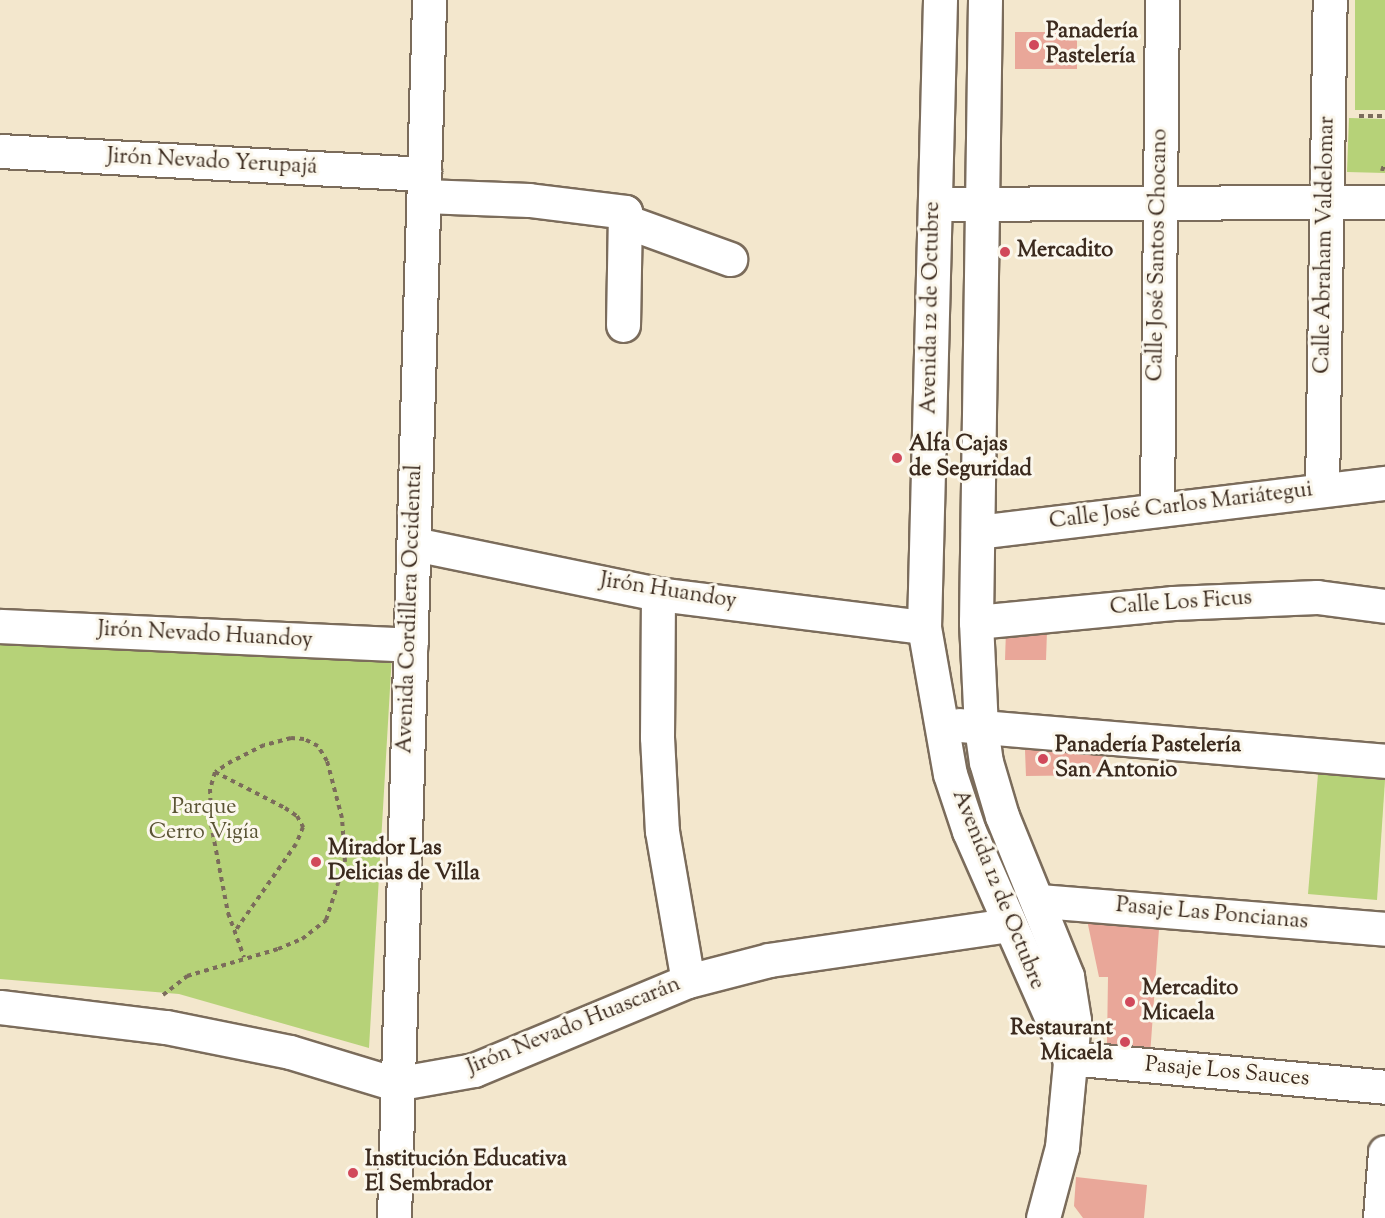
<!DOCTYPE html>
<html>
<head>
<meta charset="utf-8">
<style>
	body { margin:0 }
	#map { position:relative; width:1385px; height:1218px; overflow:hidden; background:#f3e7cd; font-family:"Sorts Mill Goudy",serif }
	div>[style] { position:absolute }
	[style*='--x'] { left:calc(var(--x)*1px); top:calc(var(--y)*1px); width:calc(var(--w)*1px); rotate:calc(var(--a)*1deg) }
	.green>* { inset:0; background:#b6d278 }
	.building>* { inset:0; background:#e9a799 }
	.path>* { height:4px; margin-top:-2px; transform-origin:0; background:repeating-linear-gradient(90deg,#7b6c5b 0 4.5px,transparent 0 9px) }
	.roads { filter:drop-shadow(2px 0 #7b6c5b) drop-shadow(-2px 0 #7b6c5b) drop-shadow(0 2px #7b6c5b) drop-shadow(0 -2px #7b6c5b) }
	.minor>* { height:33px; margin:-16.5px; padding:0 16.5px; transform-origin:16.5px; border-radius:16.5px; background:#fff }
	.dots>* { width:16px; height:16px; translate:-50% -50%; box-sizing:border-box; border:3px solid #fbf7ec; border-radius:50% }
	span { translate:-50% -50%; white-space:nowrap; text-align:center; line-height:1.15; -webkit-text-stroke:6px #fbf7ec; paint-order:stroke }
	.poi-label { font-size:22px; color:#3b2a1e; font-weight:700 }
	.left { translate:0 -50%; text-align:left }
	.right { translate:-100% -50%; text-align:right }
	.street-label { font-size:22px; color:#3b2a1e }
	.park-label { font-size:22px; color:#5a5434 }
</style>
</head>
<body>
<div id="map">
	<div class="green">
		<div style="clip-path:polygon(1355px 0,1385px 0,1385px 110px,1355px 110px)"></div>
		<div style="clip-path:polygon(1349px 118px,1385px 119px,1385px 173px,1347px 172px)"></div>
		<div style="clip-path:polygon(0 635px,392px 654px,369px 1048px,179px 994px,0 979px)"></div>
		<div style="clip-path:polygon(1318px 774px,1385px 780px,1377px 900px,1308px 894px)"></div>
	</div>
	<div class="building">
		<div style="clip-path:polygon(1015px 32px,1077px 32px,1077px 69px,1015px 69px)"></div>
		<div style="clip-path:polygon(1006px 630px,1047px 631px,1046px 660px,1005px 660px)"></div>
		<div style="clip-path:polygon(1103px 748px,1104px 775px,1026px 776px,1025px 750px)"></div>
		<div style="clip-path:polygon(1087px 920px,1159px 929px,1150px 1056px,1119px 1055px,1107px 1043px,1108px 977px,1099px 977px)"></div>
		<div style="clip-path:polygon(1076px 1177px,1147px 1185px,1144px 1218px,1083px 1218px,1074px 1206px)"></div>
	</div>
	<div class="path">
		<div style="--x:1359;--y:116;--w:26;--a:0"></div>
		<div style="--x:1382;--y:171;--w:9;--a:-72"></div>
		<div style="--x:215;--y:772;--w:79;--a:27.2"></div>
		<div style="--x:285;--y:808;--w:14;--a:34"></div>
		<div style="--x:297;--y:816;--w:13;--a:61"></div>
		<div style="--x:303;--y:827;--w:18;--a:112"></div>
		<div style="--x:296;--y:844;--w:106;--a:125"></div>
		<div style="--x:163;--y:995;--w:31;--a:-38"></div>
		<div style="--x:187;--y:976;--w:95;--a:-16.5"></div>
		<div style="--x:278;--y:949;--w:26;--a:-23"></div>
		<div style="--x:302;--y:939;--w:31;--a:-38"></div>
		<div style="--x:326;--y:920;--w:61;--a:-71.9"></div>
		<div style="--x:345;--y:862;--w:44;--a:-93.9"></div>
		<div style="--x:342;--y:818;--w:59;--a:-104.7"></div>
		<div style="--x:327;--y:761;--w:17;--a:-121"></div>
		<div style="--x:318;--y:746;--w:16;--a:-153"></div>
		<div style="--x:304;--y:739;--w:13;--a:-176"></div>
		<div style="--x:291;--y:738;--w:28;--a:165"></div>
		<div style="--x:264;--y:745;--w:36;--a:153"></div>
		<div style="--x:232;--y:761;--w:20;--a:147"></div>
		<div style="--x:215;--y:772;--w:18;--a:106"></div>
		<div style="--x:210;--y:789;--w:35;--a:88"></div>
		<div style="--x:211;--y:824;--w:91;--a:79.2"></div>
		<div style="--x:228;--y:913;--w:47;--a:70"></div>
	</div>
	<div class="roads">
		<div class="minor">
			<div style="--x:940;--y:0;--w:627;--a:91.46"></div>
			<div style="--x:924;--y:627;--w:149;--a:80"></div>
			<div style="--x:950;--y:774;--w:60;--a:71.6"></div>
			<div style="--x:969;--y:831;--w:248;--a:66.2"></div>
			<div style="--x:985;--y:0;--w:622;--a:90.83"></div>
			<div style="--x:976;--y:622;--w:105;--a:87.3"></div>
			<div style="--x:981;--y:727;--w:35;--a:82"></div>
			<div style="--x:986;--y:762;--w:56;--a:73.5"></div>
			<div style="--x:1002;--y:816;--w:173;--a:67.9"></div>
			<div style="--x:1067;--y:976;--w:45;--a:81"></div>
			<div style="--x:1074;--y:1020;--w:128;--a:95.4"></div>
			<div style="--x:1062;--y:1147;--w:73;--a:105"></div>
			<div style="--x:0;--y:151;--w:425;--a:3.1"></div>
			<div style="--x:424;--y:196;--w:105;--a:2.2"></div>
			<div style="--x:529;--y:200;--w:97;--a:7.1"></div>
			<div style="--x:625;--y:212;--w:113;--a:91"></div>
			<div style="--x:935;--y:204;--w:450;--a:-0.3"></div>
			<div style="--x:625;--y:221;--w:112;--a:19.9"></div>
			<div style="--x:1322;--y:490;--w:490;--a:-89.1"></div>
			<div style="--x:1157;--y:510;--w:510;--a:-89.44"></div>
			<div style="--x:978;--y:532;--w:410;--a:-6.9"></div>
			<div style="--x:414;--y:544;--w:249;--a:11.6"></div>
			<div style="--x:658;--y:594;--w:268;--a:7.1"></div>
			<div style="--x:658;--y:594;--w:143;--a:90.4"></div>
			<div style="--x:657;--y:737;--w:94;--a:87"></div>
			<div style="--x:662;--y:831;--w:152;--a:80.2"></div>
			<div style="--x:976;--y:622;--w:198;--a:-5.5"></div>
			<div style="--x:1173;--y:603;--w:144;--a:-2.4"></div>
			<div style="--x:1317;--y:597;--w:69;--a:7.5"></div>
			<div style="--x:0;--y:626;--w:411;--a:2.6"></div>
			<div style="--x:959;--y:725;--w:428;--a:4.8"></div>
			<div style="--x:1040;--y:901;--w:346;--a:4.6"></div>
			<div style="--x:0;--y:1007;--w:167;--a:6.9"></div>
			<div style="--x:166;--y:1027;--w:126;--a:11.4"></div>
			<div style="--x:290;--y:1052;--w:110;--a:16.9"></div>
			<div style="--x:395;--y:1084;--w:80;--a:-10"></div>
			<div style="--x:474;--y:1070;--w:232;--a:-22.6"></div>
			<div style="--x:688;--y:981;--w:84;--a:-14.5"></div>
			<div style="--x:769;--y:960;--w:242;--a:-8.3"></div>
			<div style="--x:1069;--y:1058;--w:317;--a:5.2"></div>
			<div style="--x:394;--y:1218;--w:1219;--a:-88.35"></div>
			<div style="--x:1380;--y:1218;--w:66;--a:-85.7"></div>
		</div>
	</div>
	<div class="dots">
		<div style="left:1034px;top:45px;background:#d1495b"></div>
		<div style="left:1005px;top:252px;background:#d1495b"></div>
		<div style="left:897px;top:458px;background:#d1495b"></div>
		<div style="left:1043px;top:759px;background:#d1495b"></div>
		<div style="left:316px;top:862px;background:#d1495b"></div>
		<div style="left:1130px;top:1002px;background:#d1495b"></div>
		<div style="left:1125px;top:1042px;background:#d1495b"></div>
		<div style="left:353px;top:1173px;background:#d1495b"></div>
	</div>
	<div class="poi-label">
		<span class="left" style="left:1046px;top:45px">Panadería<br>Pastelería</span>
		<span class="left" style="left:1017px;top:252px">Mercadito</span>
		<span class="left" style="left:909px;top:458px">Alfa Cajas<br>de Seguridad</span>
		<span class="left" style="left:1055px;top:759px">Panadería Pastelería<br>San Antonio</span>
		<span class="left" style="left:328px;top:862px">Mirador Las<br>Delicias de Villa</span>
		<span class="left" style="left:1142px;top:1002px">Mercadito<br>Micaela</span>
		<span class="right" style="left:1113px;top:1042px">Restaurant<br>Micaela</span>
		<span class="left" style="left:365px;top:1173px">Institución Educativa<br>El Sembrador</span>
	</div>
	<div class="street-label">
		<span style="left:212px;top:163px;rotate:3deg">Jirón Nevado Yerupajá</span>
		<span style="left:1326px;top:245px;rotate:-89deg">Calle Abraham Valdelomar</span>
		<span style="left:1159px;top:255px;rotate:-89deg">Calle José Santos Chocano</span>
		<span style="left:932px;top:308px;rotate:-89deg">Avenida 12 de Octubre</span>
		<span style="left:1181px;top:507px;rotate:-7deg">Calle José Carlos Mariátegui</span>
		<span style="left:668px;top:592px;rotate:9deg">Jirón Huandoy</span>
		<span style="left:1181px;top:604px;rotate:-4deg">Calle Los Ficus</span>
		<span style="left:411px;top:609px;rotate:-88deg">Avenida Cordillera Occidental</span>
		<span style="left:205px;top:636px;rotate:3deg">Jirón Nevado Huandoy</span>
		<span style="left:997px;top:890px;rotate:68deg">Avenida 12 de Octubre</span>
		<span style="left:1212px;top:915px;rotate:5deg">Pasaje Las Poncianas</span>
		<span style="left:574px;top:1027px;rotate:-22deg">Jirón Nevado Huascarán</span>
		<span style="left:1227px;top:1073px;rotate:5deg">Pasaje Los Sauces</span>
	</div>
	<div class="park-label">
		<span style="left:204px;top:821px">Parque<br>Cerro Vigía</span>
	</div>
</div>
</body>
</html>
